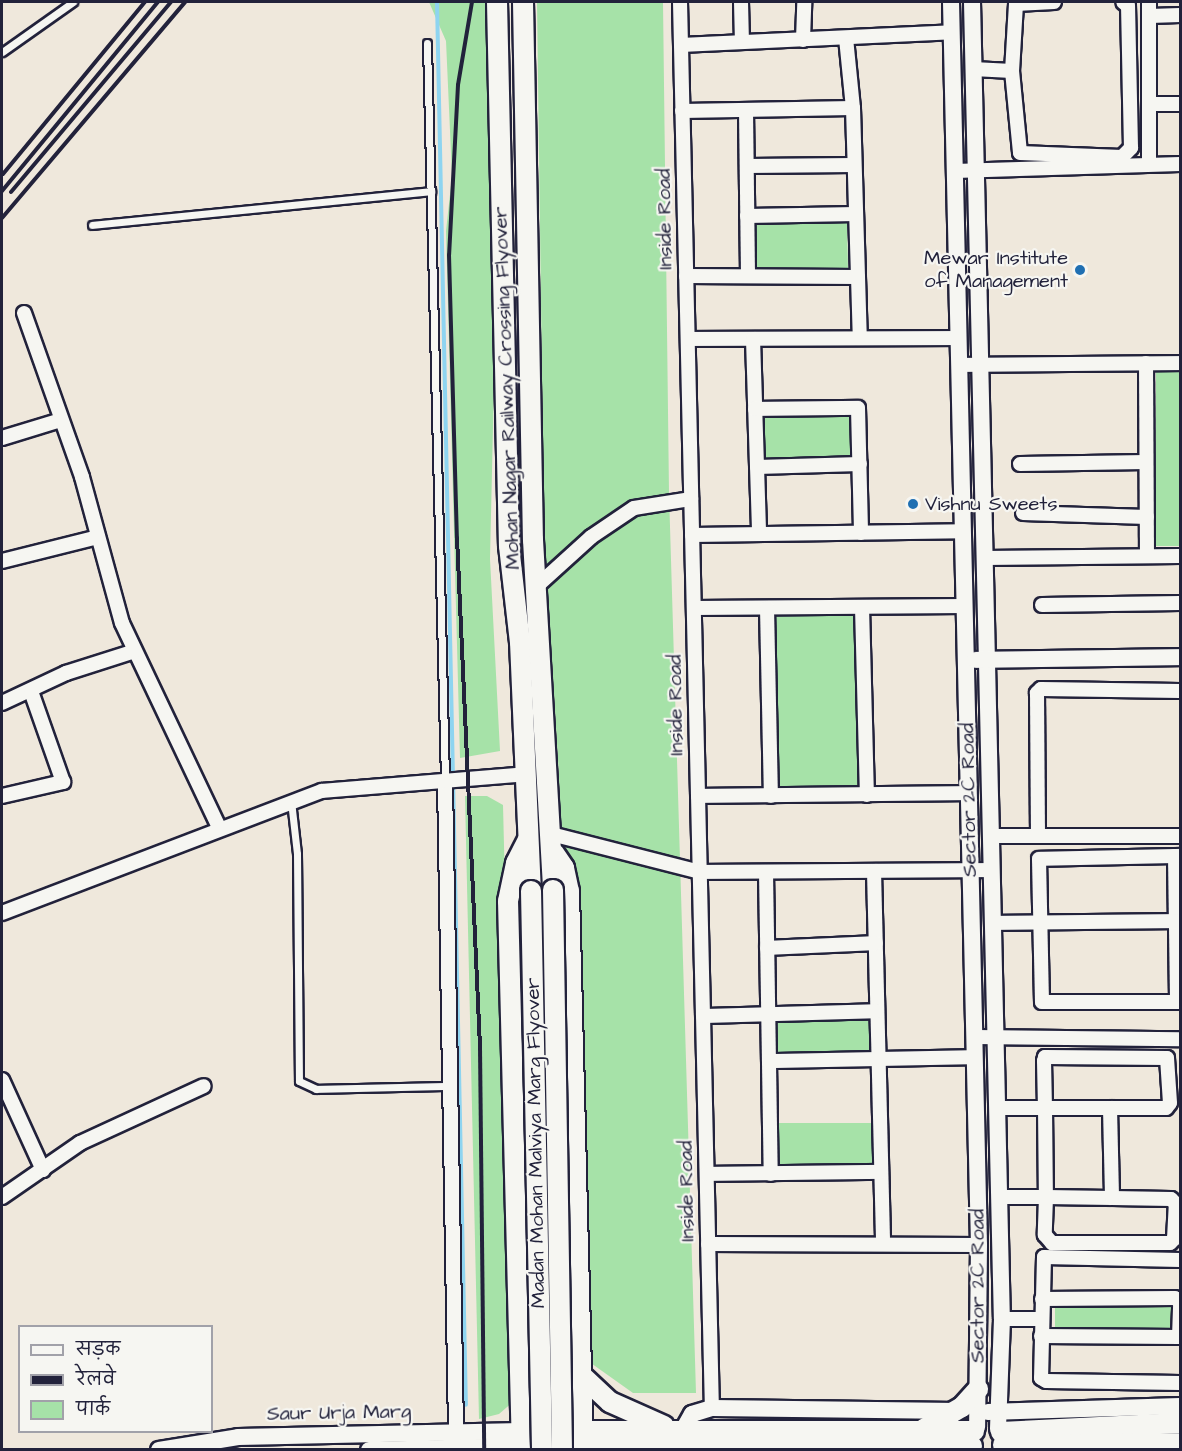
<!DOCTYPE html>
<html>
<head>
<meta charset="utf-8">
<style>
	body { margin:0 }
	#map { position:relative; width:1182px; height:1451px; overflow:hidden; background:#efe8dc; font-family:"Architects Daughter","Playpen Sans Deva",sans-serif }
	div>[style] { position:absolute }
	[style*='--x'] { left:calc(var(--x)*1px); top:calc(var(--y)*1px); width:calc(var(--w)*1px); rotate:calc(var(--a)*1deg) }
	.green>* { inset:0; background:#a6e2a8 }
	.stream>* { height:4px; margin:-2px; padding:0 2px; transform-origin:2px; border-radius:2px; background:#8ed4f0 }
	.roads { filter:drop-shadow(2px 0 #22223b) drop-shadow(-2px 0 #22223b) drop-shadow(0 2px #22223b) drop-shadow(0 -2px #22223b) }
	.service>* { height:7px; margin:-3.5px; padding:0 3.5px; transform-origin:3.5px; border-radius:3.5px; background:#f6f6f2 }
	.minor>* { height:14px; margin:-7px; padding:0 7px; transform-origin:7px; border-radius:7px; background:#f6f6f2 }
	.tertiary>* { height:16px; margin:-8px; padding:0 8px; transform-origin:8px; border-radius:8px; background:#f6f6f2 }
	.secondary>* { height:20px; margin:-10px; padding:0 10px; transform-origin:10px; border-radius:10px; background:#f6f6f2 }
	.rail>* { height:4px; margin:-2px; padding:0 2px; transform-origin:2px; border-radius:2px; background:#22223b }
	.bridges { filter:drop-shadow(2px 0 #22223b) drop-shadow(-2px 0 #22223b) drop-shadow(0 2px #22223b) drop-shadow(0 -2px #22223b) }
	.secondary-bridge>* { height:20px; margin:-10px; padding:0 10px; transform-origin:10px; border-radius:10px; background:#f6f6f2 }
	.dots>* { width:16px; height:16px; translate:-50% -50%; box-sizing:border-box; border:3px solid #f6f6f2; border-radius:50% }
	span { translate:-50% -50%; white-space:nowrap; text-align:center; line-height:1.15; -webkit-text-stroke:4.5px #f6f6f2; paint-order:stroke }
	.street-label { font-size:20px; color:#22223b }
	.poi-label { font-size:20px; color:#22223b }
	.right { translate:-100% -50%; text-align:right }
	.left { translate:0 -50%; text-align:left }
	.frame { position:absolute; inset:0; border:3px solid #22223b; pointer-events:none }
	.legend { position:absolute; left:18px; top:1325px; width:195px; height:108px; box-sizing:border-box; background:#f6f6f2; border:2px solid #a1a1a9; margin:0; padding:8px 10px; list-style:none; font-size:18px; color:#22223b }
	.legend li { display:flex; align-items:center; gap:12px; height:30px }
	.legend b { width:30px; border:2px solid #a1a1a9 }
</style>
</head>
<body>
<div id="map">
	<div class="green">
		<div style="clip-path:polygon(429px 2px,486px 2px,496px 296px,490px 559px,500px 751px,460px 758px,446px 231px,452px 176px,446px 41px)"></div>
		<div style="clip-path:polygon(537px 2px,663px 2px,669px 493px,696px 1393px,633px 1393px,588px 1361px,571px 1325px,559px 776px,544px 531px)"></div>
		<div style="clip-path:polygon(847px 219px,848px 270px,755px 271px,755px 220px)"></div>
		<div style="clip-path:polygon(1156px 371px,1180px 371px,1180px 546px,1156px 546px)"></div>
		<div style="clip-path:polygon(855px 412px,856px 460px,762px 462px,761px 413px)"></div>
		<div style="clip-path:polygon(857px 612px,860px 789px,775px 791px,773px 614px)"></div>
		<div style="clip-path:polygon(465px 796px,487px 796px,503px 805px,515px 1292px,513px 1402px,499px 1414px,479px 1419px)"></div>
		<div style="clip-path:polygon(873px 1016px,874px 1055px,774px 1057px,773px 1018px)"></div>
		<div style="clip-path:polygon(775px 1123px,875px 1123px,875px 1169px,776px 1169px)"></div>
		<div style="clip-path:polygon(1055px 1303px,1172px 1304px,1172px 1331px,1055px 1330px)"></div>
	</div>
	<div class="stream">
		<div style="--x:437;--y:2;--w:1403;--a:88.82"></div>
	</div>
	<div class="roads">
		<div class="service">
			<div style="--x:427;--y:43;--w:738;--a:88.6"></div>
			<div style="--x:2;--y:52;--w:87;--a:-35.2"></div>
			<div style="--x:92;--y:225;--w:341;--a:-5.7"></div>
			<div style="--x:291;--y:801;--w:53;--a:83.5"></div>
			<div style="--x:297;--y:854;--w:227;--a:89.5"></div>
			<div style="--x:299;--y:1081;--w:19;--a:25"></div>
			<div style="--x:316;--y:1089;--w:136;--a:-1.3"></div>
		</div>
		<div class="minor">
			<div style="--x:680;--y:2;--w:1406;--a:88.7"></div>
			<div style="--x:741;--y:2;--w:40;--a:88.6"></div>
			<div style="--x:1054;--y:2;--w:38;--a:177"></div>
			<div style="--x:1016;--y:4;--w:67;--a:93.4"></div>
			<div style="--x:1012;--y:71;--w:82;--a:84.4"></div>
			<div style="--x:1020;--y:153;--w:102;--a:2.2"></div>
			<div style="--x:1122;--y:157;--w:13;--a:-45"></div>
			<div style="--x:1131;--y:148;--w:142;--a:-91.2"></div>
			<div style="--x:1128;--y:6;--w:6;--a:-141"></div>
			<div style="--x:1150;--y:16;--w:30;--a:-2"></div>
			<div style="--x:846;--y:38;--w:70;--a:84.3"></div>
			<div style="--x:853;--y:108;--w:230;--a:88.3"></div>
			<div style="--x:803;--y:40;--w:38;--a:-88"></div>
			<div style="--x:681;--y:45;--w:271;--a:-2.7"></div>
			<div style="--x:973;--y:69;--w:39;--a:3"></div>
			<div style="--x:1149;--y:104;--w:31;--a:0"></div>
			<div style="--x:746;--y:110;--w:166;--a:89.3"></div>
			<div style="--x:682;--y:111;--w:171;--a:-1"></div>
			<div style="--x:1149;--y:164;--w:162;--a:-90"></div>
			<div style="--x:747;--y:166;--w:107;--a:-0.5"></div>
			<div style="--x:955;--y:171;--w:225;--a:-1.8"></div>
			<div style="--x:747;--y:216;--w:109;--a:-1.1"></div>
			<div style="--x:686;--y:276;--w:172;--a:0.3"></div>
			<div style="--x:24;--y:313;--w:174;--a:70.5"></div>
			<div style="--x:82;--y:477;--w:151;--a:74.7"></div>
			<div style="--x:122;--y:623;--w:228;--a:64.6"></div>
			<div style="--x:688;--y:339;--w:271;--a:-0.2"></div>
			<div style="--x:753;--y:339;--w:195;--a:88.2"></div>
			<div style="--x:1146;--y:363;--w:193;--a:89.7"></div>
			<div style="--x:960;--y:365;--w:220;--a:-0.5"></div>
			<div style="--x:755;--y:409;--w:103;--a:-0.6"></div>
			<div style="--x:858;--y:408;--w:125;--a:88.6"></div>
			<div style="--x:2;--y:438;--w:62;--a:-17"></div>
			<div style="--x:1020;--y:464;--w:126;--a:-0.9"></div>
			<div style="--x:757;--y:467;--w:103;--a:-1.7"></div>
			<div style="--x:1023;--y:513;--w:124;--a:1.8"></div>
			<div style="--x:692;--y:535;--w:271;--a:-0.8"></div>
			<div style="--x:984;--y:558;--w:196;--a:-0.6"></div>
			<div style="--x:2;--y:561;--w:99;--a:-14"></div>
			<div style="--x:537;--y:586;--w:73;--a:-42.2"></div>
			<div style="--x:591;--y:537;--w:52;--a:-34"></div>
			<div style="--x:634;--y:508;--w:58;--a:-9"></div>
			<div style="--x:1042;--y:605;--w:138;--a:-0.8"></div>
			<div style="--x:862;--y:607;--w:188;--a:88.5"></div>
			<div style="--x:694;--y:608;--w:271;--a:-0.4"></div>
			<div style="--x:767;--y:608;--w:188;--a:88.8"></div>
			<div style="--x:1180;--y:691;--w:139;--a:-179.2"></div>
			<div style="--x:1041;--y:689;--w:6;--a:135"></div>
			<div style="--x:1037;--y:693;--w:143;--a:89.6"></div>
			<div style="--x:1038;--y:836;--w:142;--a:0"></div>
			<div style="--x:2;--y:703;--w:71;--a:-25.1"></div>
			<div style="--x:66;--y:673;--w:72;--a:-17.7"></div>
			<div style="--x:445;--y:781;--w:651;--a:89.03"></div>
			<div style="--x:2;--y:796;--w:63;--a:-12.9"></div>
			<div style="--x:63;--y:782;--w:96;--a:-109.4"></div>
			<div style="--x:698;--y:796;--w:271;--a:-0.6"></div>
			<div style="--x:551;--y:834;--w:154;--a:14.3"></div>
			<div style="--x:700;--y:872;--w:291;--a:-0.4"></div>
			<div style="--x:991;--y:836;--w:47;--a:0"></div>
			<div style="--x:1175;--y:856;--w:146;--a:89.2"></div>
			<div style="--x:1180;--y:856;--w:141;--a:178.8"></div>
			<div style="--x:1039;--y:859;--w:143;--a:88.8"></div>
			<div style="--x:1042;--y:1002;--w:138;--a:0"></div>
			<div style="--x:874;--y:871;--w:373;--a:88.6"></div>
			<div style="--x:766;--y:872;--w:302;--a:89.1"></div>
			<div style="--x:2;--y:913;--w:342;--a:-20.9"></div>
			<div style="--x:322;--y:791;--w:206;--a:-4.7"></div>
			<div style="--x:993;--y:923;--w:183;--a:-0.6"></div>
			<div style="--x:767;--y:948;--w:109;--a:-2.6"></div>
			<div style="--x:703;--y:1016;--w:174;--a:-1.6"></div>
			<div style="--x:975;--y:1037;--w:205;--a:0.6"></div>
			<div style="--x:769;--y:1061;--w:206;--a:-1.1"></div>
			<div style="--x:2;--y:1080;--w:99;--a:65.5"></div>
			<div style="--x:997;--y:1108;--w:169;--a:0"></div>
			<div style="--x:1166;--y:1108;--w:6;--a:-51"></div>
			<div style="--x:1170;--y:1103;--w:45;--a:-93.8"></div>
			<div style="--x:1167;--y:1058;--w:122;--a:-179.5"></div>
			<div style="--x:1045;--y:1057;--w:4;--a:104"></div>
			<div style="--x:1044;--y:1061;--w:47;--a:88.8"></div>
			<div style="--x:1045;--y:1108;--w:89;--a:89.4"></div>
			<div style="--x:1046;--y:1197;--w:38;--a:92"></div>
			<div style="--x:1045;--y:1235;--w:11;--a:49"></div>
			<div style="--x:1052;--y:1243;--w:118;--a:0"></div>
			<div style="--x:1170;--y:1243;--w:6;--a:-45"></div>
			<div style="--x:1174;--y:1239;--w:35;--a:-87"></div>
			<div style="--x:1176;--y:1204;--w:7;--a:-135"></div>
			<div style="--x:1171;--y:1199;--w:59;--a:-179"></div>
			<div style="--x:1112;--y:1198;--w:66;--a:-179.1"></div>
			<div style="--x:1046;--y:1197;--w:47;--a:180"></div>
			<div style="--x:1110;--y:1108;--w:90;--a:88.7"></div>
			<div style="--x:707;--y:1174;--w:174;--a:-0.7"></div>
			<div style="--x:2;--y:1197;--w:95;--a:-34.7"></div>
			<div style="--x:80;--y:1143;--w:136;--a:-24.7"></div>
			<div style="--x:708;--y:1244;--w:271;--a:0.2"></div>
			<div style="--x:1180;--y:1260;--w:136;--a:-178.7"></div>
			<div style="--x:1044;--y:1257;--w:121;--a:91.4"></div>
			<div style="--x:1041;--y:1378;--w:6;--a:31"></div>
			<div style="--x:1046;--y:1381;--w:134;--a:0.9"></div>
			<div style="--x:1002;--y:1319;--w:40;--a:0"></div>
			<div style="--x:1041;--y:1336;--w:138;--a:0.4"></div>
			<div style="--x:1179;--y:1337;--w:35;--a:-88"></div>
			<div style="--x:1180;--y:1302;--w:6;--a:-141"></div>
			<div style="--x:1175;--y:1298;--w:133;--a:179.6"></div>
		</div>
		<div class="tertiary">
			<div style="--x:951;--y:2;--w:1243;--a:88.71"></div>
			<div style="--x:979;--y:1245;--w:182;--a:90.6"></div>
			<div style="--x:972;--y:2;--w:1317;--a:88.7"></div>
			<div style="--x:1002;--y:1319;--w:110;--a:92.1"></div>
			<div style="--x:976;--y:660;--w:204;--a:-0.8"></div>
			<div style="--x:988;--y:1412;--w:192;--a:-1.8"></div>
			<div style="--x:683;--y:1430;--w:18;--a:-61"></div>
			<div style="--x:692;--y:1414;--w:21;--a:-17"></div>
			<div style="--x:712;--y:1408;--w:245;--a:0.7"></div>
			<div style="--x:159;--y:1450;--w:80;--a:-9.3"></div>
			<div style="--x:238;--y:1437;--w:284;--a:-1.2"></div>
			<div style="--x:369;--y:1450;--w:153;--a:-1.5"></div>
		</div>
		<div class="secondary">
			<div style="--x:497;--y:2;--w:544;--a:88.74"></div>
			<div style="--x:509;--y:546;--w:97;--a:83.5"></div>
			<div style="--x:520;--y:642;--w:249;--a:87.5"></div>
			<div style="--x:523;--y:2;--w:538;--a:88.94"></div>
			<div style="--x:533;--y:540;--w:351;--a:86.7"></div>
			<div style="--x:554;--y:853;--w:18;--a:56"></div>
			<div style="--x:564;--y:868;--w:24;--a:78"></div>
			<div style="--x:569;--y:891;--w:559;--a:88.57"></div>
			<div style="--x:579;--y:1373;--w:42;--a:43.1"></div>
			<div style="--x:610;--y:1402;--w:59;--a:24"></div>
			<div style="--x:924;--y:1429;--w:44;--a:-30.1"></div>
			<div style="--x:962;--y:1407;--w:24;--a:-48"></div>
			<div style="--x:524;--y:1431;--w:450;--a:0"></div>
			<div style="--x:1001;--y:1432;--w:179;--a:-2.9"></div>
			<div style="--x:1003;--y:1445;--w:177;--a:-0.6"></div>
			<div style="--x:525;--y:1446;--w:447;--a:0"></div>
			<div style="--x:522;--y:1450;--w:549;--a:-91.46"></div>
			<div style="--x:508;--y:901;--w:39;--a:-78"></div>
			<div style="--x:516;--y:863;--w:25;--a:-63"></div>
		</div>
	</div>
	<div class="rail">
		<div style="--x:472;--y:2;--w:84;--a:99.6"></div>
		<div style="--x:458;--y:85;--w:170;--a:93"></div>
		<div style="--x:449;--y:255;--w:283;--a:88.4"></div>
		<div style="--x:457;--y:538;--w:510;--a:87.41"></div>
		<div style="--x:480;--y:1047;--w:403;--a:89.4"></div>
		<div style="--x:3;--y:174;--w:223;--a:-50.5"></div>
		<div style="--x:2;--y:191;--w:245;--a:-50.5"></div>
		<div style="--x:11;--y:192;--w:248;--a:-49.9"></div>
		<div style="--x:2;--y:218;--w:283;--a:-49.7"></div>
	</div>
	<div class="bridges">
		<div class="secondary-bridge">
			<div style="--x:553;--y:890;--w:560;--a:89.08"></div>
			<div style="--x:531;--y:891;--w:559;--a:88.87"></div>
		</div>
	</div>
	<div class="dots">
		<div style="left:1080px;top:270px;background:#1f6fb2"></div>
		<div style="left:913px;top:504px;background:#1f6fb2"></div>
	</div>
	<div class="street-label">
		<span style="left:665px;top:219px;rotate:-91deg">Inside Road</span>
		<span style="left:507px;top:388px;rotate:-92deg">Mohan Nagar Railway Crossing Flyover</span>
		<span style="left:676px;top:705px;rotate:-91deg">Inside Road</span>
		<span style="left:969px;top:800px;rotate:-91deg">Sector 2C Road</span>
		<span style="left:536px;top:1143px;rotate:-91deg">Madan Mohan Malviya Marg Flyover</span>
		<span style="left:687px;top:1191px;rotate:-91deg">Inside Road</span>
		<span style="left:978px;top:1286px;rotate:-90deg">Sector 2C Road</span>
		<span style="left:339px;top:1413px;rotate:-1deg">Saur Urja Marg</span>
	</div>
	<div class="poi-label">
		<span class="right" style="left:1068px;top:270px">Mewar Institute<br>of Management</span>
		<span class="left" style="left:925px;top:504px">Vishnu Sweets</span>
	</div>
	<div class="frame"></div>
	<ul class="legend">
	<li><b style="height:8px;background:#f6f6f2"></b>सड़क</li>
	<li><b style="height:8px;background:#22223b"></b>रेलवे</li>
	<li><b style="height:16px;background:#a6e2a8"></b>पार्क</li>
	</ul>
</div>
</body>
</html>
